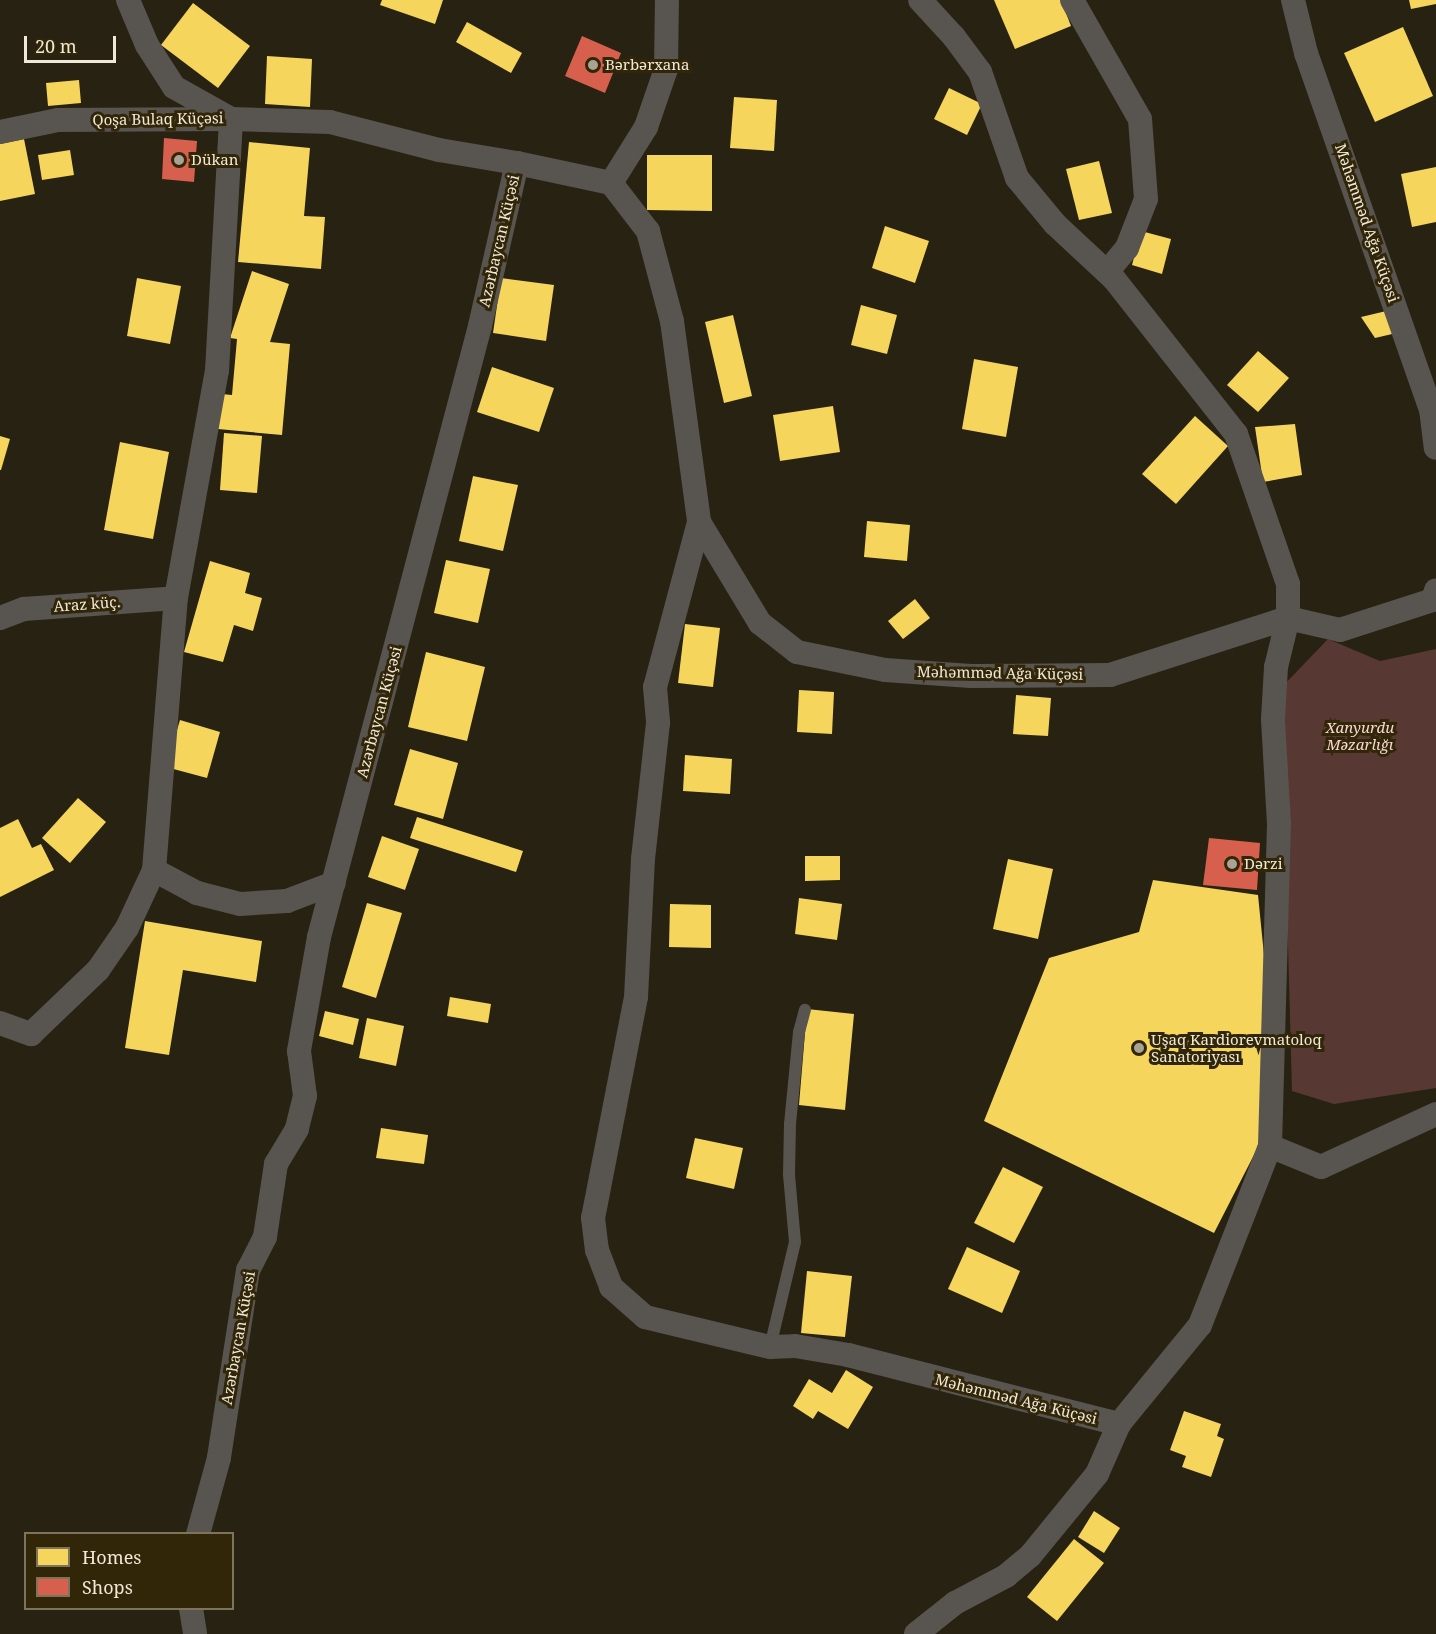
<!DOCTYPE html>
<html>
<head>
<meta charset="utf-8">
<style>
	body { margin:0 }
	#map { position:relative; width:1436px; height:1634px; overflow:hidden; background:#282212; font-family:"Noto Serif",serif }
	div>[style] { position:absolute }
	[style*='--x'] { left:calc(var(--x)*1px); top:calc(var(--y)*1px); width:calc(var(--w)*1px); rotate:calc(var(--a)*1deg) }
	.green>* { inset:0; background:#583832 }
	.homes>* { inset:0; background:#f6d55c }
	.shops>* { inset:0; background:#d6604d }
	.service>* { height:12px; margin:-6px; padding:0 6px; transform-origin:6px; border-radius:6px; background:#58544f }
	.minor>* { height:24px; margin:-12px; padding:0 12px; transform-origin:12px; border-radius:12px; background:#58544f }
	.dots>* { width:16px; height:16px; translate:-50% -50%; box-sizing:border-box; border:3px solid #322608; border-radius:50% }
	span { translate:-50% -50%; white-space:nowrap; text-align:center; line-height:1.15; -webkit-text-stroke:6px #322608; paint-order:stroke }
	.poi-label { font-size:15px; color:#f0e9d8 }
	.left { translate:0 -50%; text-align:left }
	.street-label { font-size:15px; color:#f0e9d8 }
	.park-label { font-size:15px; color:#f7d6d1; font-style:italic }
	.legend { position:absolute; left:24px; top:1532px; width:210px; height:78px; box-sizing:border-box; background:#322608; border:2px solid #7e745b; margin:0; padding:8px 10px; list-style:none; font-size:18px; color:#f0e9d8 }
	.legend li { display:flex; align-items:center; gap:12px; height:30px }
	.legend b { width:30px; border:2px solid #7e745b }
	.scale { position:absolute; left:24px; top:36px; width:92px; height:27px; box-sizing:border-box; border:3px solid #f0e9d8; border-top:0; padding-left:8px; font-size:18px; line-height:21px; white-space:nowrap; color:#f0e9d8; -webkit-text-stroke:4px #322608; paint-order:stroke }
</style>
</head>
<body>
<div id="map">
	<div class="green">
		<div style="clip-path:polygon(1328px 639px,1380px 661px,1436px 649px,1436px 1088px,1334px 1104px,1292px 1091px,1281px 688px)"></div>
	</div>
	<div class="homes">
		<div style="clip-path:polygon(382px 0,443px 0,435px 24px,380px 5px)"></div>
		<div style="clip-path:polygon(994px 0,1061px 0,1071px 26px,1015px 49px)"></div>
		<div style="clip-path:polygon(1409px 0,1436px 0,1436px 4px,1411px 9px)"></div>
		<div style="clip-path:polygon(193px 3px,250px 46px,218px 88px,161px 45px)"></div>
		<div style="clip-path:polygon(467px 22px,522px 53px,511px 73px,456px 42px)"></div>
		<div style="clip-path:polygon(1403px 27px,1433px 96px,1375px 122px,1344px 53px)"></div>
		<div style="clip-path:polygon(267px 56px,312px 59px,310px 107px,265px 104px)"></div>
		<div style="clip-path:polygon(79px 80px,81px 103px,48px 106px,46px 83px)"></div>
		<div style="clip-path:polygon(949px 88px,982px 104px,967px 135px,934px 119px)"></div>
		<div style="clip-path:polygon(734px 97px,777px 100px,774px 151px,730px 148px)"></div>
		<div style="clip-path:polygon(24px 139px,35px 194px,0 201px,0 144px)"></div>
		<div style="clip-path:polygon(249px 142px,310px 148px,304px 216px,325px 217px,321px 269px,238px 262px)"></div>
		<div style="clip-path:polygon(70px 150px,74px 175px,42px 180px,38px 155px)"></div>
		<div style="clip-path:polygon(647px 155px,712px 155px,712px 211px,647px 210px)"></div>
		<div style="clip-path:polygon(1099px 161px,1112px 213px,1079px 220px,1066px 169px)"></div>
		<div style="clip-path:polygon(1436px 167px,1436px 222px,1412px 227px,1401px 174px)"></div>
		<div style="clip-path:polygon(885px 226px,929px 241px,915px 283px,872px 268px)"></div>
		<div style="clip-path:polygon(1141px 231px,1171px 239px,1162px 274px,1132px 265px)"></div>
		<div style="clip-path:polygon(252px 271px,289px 284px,270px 342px,290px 344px,282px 435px,218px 429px,221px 394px,232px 395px,237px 339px,230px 338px)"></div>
		<div style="clip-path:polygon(137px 278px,181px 286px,170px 344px,127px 336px)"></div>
		<div style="clip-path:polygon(501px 278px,554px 285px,546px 341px,493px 333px)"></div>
		<div style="clip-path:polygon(861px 305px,897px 315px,887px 354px,851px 345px)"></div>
		<div style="clip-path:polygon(1399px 308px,1405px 331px,1375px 338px,1361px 317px)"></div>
		<div style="clip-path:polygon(733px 315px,752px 396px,724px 403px,705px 322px)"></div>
		<div style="clip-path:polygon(1258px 351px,1289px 378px,1258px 412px,1227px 385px)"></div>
		<div style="clip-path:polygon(974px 359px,1018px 367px,1006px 437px,962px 429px)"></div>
		<div style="clip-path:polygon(492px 367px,554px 388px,539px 432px,477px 412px)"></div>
		<div style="clip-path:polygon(833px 406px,840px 452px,780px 461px,773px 415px)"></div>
		<div style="clip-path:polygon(1195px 416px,1228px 446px,1176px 504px,1142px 474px)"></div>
		<div style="clip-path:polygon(1295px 424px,1302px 475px,1263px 482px,1255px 427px)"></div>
		<div style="clip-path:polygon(224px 433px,262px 436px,257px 493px,220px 490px)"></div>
		<div style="clip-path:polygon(0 436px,10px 439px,1px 470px,0 470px)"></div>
		<div style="clip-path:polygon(120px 442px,169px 452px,153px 539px,104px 530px)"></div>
		<div style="clip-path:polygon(473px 476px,518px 485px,503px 551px,459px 541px)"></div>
		<div style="clip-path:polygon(867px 521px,910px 525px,907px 561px,864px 557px)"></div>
		<div style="clip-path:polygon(446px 560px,490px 569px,478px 623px,434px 613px)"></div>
		<div style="clip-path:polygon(210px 561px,250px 573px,245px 593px,262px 598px,253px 631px,234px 625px,223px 662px,184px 652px)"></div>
		<div style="clip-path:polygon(915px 599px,930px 618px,903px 639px,888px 621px)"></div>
		<div style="clip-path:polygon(685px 624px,720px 628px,713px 687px,678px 683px)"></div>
		<div style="clip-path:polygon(426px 652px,485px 667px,467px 741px,408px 727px)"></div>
		<div style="clip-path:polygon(799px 690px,834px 692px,832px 734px,797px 732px)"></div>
		<div style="clip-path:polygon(1016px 695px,1051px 698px,1048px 736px,1013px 734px)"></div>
		<div style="clip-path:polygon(180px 720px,220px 732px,207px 778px,166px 767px)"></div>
		<div style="clip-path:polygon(410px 749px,458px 763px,443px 819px,394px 805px)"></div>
		<div style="clip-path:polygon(685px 755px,732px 759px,730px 794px,683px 791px)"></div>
		<div style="clip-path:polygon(78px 798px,106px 822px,70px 863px,42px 838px)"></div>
		<div style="clip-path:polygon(417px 817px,523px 851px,516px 872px,410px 838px)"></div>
		<div style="clip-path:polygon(18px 819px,32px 848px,41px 844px,54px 870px,0 897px,0 828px)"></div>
		<div style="clip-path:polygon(382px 836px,419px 849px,405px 890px,368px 877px)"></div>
		<div style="clip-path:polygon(805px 856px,840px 856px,840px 880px,805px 881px)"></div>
		<div style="clip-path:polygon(1008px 859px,1053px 869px,1038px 939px,993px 929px)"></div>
		<div style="clip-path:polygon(1153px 880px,1258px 895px,1266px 975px,1263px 1129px,1256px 1151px,1214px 1233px,984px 1121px,1049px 958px,1139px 932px)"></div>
		<div style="clip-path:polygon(799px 898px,842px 904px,837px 940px,795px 934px)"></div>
		<div style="clip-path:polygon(367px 903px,402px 913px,376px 998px,342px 987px)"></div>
		<div style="clip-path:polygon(670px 904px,711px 905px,711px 948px,669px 947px)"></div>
		<div style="clip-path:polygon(145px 921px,262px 941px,256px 982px,183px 970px,169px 1055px,125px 1048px)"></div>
		<div style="clip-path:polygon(450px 997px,491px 1004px,488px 1023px,447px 1016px)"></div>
		<div style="clip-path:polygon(807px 1009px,854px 1014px,845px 1110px,799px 1105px)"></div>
		<div style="clip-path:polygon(325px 1011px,359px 1019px,353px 1045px,319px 1036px)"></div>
		<div style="clip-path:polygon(367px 1018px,404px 1026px,396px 1066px,359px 1058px)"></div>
		<div style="clip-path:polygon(381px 1128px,428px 1135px,424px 1164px,376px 1158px)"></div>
		<div style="clip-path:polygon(695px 1138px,743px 1148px,734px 1189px,686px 1178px)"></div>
		<div style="clip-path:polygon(1003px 1167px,1043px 1187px,1014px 1243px,974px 1223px)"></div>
		<div style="clip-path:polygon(967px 1247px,1020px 1271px,1002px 1313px,948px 1289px)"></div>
		<div style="clip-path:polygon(807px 1271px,852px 1276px,845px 1337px,801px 1333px)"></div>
		<div style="clip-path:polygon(846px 1370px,873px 1387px,848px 1429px,818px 1411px,813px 1419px,793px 1406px,809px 1379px,832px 1393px)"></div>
		<div style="clip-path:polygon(1184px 1411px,1221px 1424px,1217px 1436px,1224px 1439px,1211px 1477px,1182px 1467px,1186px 1456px,1170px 1450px)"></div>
		<div style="clip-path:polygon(1094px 1511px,1120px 1528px,1104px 1553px,1078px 1537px)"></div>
		<div style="clip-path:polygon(1074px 1539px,1104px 1563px,1057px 1621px,1027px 1597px)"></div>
	</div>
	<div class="shops">
		<div style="clip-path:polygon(582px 36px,621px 53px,605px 93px,565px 76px)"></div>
		<div style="clip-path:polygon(164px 138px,197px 141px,194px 182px,162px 179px)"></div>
		<div style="clip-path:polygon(1209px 838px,1260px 843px,1257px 890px,1203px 885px)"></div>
	</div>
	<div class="service">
		<div style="--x:770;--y:1347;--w:108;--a:-76.6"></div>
		<div style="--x:795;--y:1242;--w:67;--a:-95.1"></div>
		<div style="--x:789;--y:1175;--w:51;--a:-88.9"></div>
		<div style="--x:790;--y:1124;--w:92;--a:-84.4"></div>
		<div style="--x:799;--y:1032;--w:23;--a:-75"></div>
	</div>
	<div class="minor">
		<div style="--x:1072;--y:0;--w:137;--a:60.3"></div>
		<div style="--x:1140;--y:119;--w:80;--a:85.7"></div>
		<div style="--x:1146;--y:199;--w:53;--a:111.2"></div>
		<div style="--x:1127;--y:248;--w:31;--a:130"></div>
		<div style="--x:1293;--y:0;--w:55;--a:76.2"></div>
		<div style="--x:1306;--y:53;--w:377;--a:70.7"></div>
		<div style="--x:1431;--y:409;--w:39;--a:83"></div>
		<div style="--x:0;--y:132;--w:59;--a:-11.7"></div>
		<div style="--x:58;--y:120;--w:173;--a:-0.3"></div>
		<div style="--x:231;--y:119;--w:65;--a:-150.7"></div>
		<div style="--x:174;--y:87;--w:50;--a:-122.7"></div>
		<div style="--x:147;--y:45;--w:49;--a:-112.9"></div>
		<div style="--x:517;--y:163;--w:96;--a:12"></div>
		<div style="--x:611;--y:183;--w:61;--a:52.4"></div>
		<div style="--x:648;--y:231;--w:93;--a:75.1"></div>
		<div style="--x:672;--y:321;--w:203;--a:82.3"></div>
		<div style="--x:699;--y:522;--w:171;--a:104.9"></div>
		<div style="--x:655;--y:687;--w:36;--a:85"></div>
		<div style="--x:658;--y:723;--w:137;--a:96.3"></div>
		<div style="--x:643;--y:859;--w:138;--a:92.9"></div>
		<div style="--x:636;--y:997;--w:225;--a:101"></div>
		<div style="--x:593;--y:1218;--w:32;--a:83"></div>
		<div style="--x:597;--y:1250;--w:40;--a:69"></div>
		<div style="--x:611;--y:1287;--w:45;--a:41.4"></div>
		<div style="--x:645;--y:1317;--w:129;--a:13.5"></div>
		<div style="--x:770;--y:1347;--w:25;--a:-2"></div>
		<div style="--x:795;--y:1346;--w:54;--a:9.6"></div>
		<div style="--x:848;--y:1355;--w:280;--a:14.3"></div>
		<div style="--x:1119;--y:1424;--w:128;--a:-50.7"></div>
		<div style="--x:1200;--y:1325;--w:192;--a:-68.6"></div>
		<div style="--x:1270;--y:1146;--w:322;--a:-88.4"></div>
		<div style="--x:1279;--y:824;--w:105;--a:-93.3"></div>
		<div style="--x:1273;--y:719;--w:52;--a:-86.7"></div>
		<div style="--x:1276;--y:667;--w:50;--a:-76.2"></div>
		<div style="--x:1288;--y:618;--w:53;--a:13"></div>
		<div style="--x:1340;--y:630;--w:98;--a:-17.9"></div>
		<div style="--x:1433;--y:600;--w:10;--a:-73"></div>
		<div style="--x:611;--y:183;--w:66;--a:-58"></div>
		<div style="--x:646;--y:127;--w:61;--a:-71"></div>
		<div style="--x:666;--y:69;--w:69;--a:-89.2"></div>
		<div style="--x:699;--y:522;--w:118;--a:58.9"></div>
		<div style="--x:760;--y:623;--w:47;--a:38.1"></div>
		<div style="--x:797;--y:652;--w:90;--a:11.6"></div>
		<div style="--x:885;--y:670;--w:86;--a:4"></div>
		<div style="--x:971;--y:676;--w:139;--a:-0.4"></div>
		<div style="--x:1110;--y:675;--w:187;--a:-17.8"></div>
		<div style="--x:1288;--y:618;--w:34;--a:-90"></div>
		<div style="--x:1288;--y:584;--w:159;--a:-109.1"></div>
		<div style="--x:1236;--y:434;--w:197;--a:-128.2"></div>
		<div style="--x:1114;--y:279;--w:81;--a:-137"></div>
		<div style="--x:1055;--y:224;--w:60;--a:-129.6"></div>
		<div style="--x:1017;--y:178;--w:112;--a:-109.2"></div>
		<div style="--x:980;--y:72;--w:44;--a:-126.6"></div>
		<div style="--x:954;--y:37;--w:50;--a:-132.6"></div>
		<div style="--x:0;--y:618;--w:26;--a:-21"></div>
		<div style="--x:24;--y:609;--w:152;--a:-4.1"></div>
		<div style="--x:154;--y:870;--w:49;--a:28.1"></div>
		<div style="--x:197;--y:893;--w:44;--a:14.3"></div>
		<div style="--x:240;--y:904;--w:47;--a:-3.7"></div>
		<div style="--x:287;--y:901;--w:50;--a:-21"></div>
		<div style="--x:0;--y:1023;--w:33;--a:20"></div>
		<div style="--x:31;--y:1034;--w:93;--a:-43.7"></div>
		<div style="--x:98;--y:970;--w:51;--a:-55.4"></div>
		<div style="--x:127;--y:928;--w:64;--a:-65"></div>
		<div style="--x:154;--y:870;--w:273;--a:-85.4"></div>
		<div style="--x:176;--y:598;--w:231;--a:-79.8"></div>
		<div style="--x:217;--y:371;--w:252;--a:-86.8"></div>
		<div style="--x:231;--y:119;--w:99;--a:1.7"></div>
		<div style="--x:330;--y:122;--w:113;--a:14.4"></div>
		<div style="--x:439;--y:150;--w:79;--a:9.5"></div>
		<div style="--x:517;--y:163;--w:167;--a:102.8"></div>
		<div style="--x:480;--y:326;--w:632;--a:104.76"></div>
		<div style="--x:319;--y:937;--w:116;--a:100"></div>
		<div style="--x:299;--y:1051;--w:45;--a:82.4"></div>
		<div style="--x:305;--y:1096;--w:34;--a:104"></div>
		<div style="--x:297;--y:1129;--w:41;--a:121"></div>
		<div style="--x:276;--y:1164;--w:74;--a:98.6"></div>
		<div style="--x:265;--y:1237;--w:37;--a:117"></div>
		<div style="--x:248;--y:1270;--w:190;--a:98.8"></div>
		<div style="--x:219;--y:1458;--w:79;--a:105.4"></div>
		<div style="--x:1270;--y:1146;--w:55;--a:22.4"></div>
		<div style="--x:1321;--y:1167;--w:127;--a:-24.7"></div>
		<div style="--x:191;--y:1608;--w:26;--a:81"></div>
		<div style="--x:916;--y:1634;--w:50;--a:-38.5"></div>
		<div style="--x:955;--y:1603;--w:58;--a:-27.9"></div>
		<div style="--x:1006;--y:1576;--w:31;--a:-40"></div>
		<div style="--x:1030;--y:1556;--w:106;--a:-50.7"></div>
		<div style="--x:1097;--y:1474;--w:55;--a:-66.3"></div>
	</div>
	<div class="dots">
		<div style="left:593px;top:65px;background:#aaa393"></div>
		<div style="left:179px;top:160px;background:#aaa393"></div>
		<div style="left:1232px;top:864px;background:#aaa393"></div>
		<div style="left:1139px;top:1048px;background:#aaa393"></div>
	</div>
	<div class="poi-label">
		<span class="left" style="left:605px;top:65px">Bərbərxana</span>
		<span class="left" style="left:191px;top:160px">Dükan</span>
		<span class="left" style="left:1244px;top:864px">Dərzi</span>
		<span class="left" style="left:1151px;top:1048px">Uşaq Kardiorevmatoloq<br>Sanatoriyası</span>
	</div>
	<div class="street-label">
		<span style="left:158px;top:119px;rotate:-1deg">Qoşa Bulaq Küçəsi</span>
		<span style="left:1367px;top:223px;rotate:71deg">Məhəmməd Ağa Küçəsi</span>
		<span style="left:499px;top:241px;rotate:-77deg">Azərbaycan Küçəsi</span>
		<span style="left:87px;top:604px;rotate:-4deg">Araz küç.</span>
		<span style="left:1000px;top:673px;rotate:1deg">Məhəmməd Ağa Küçəsi</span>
		<span style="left:379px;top:712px;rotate:-75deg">Azərbaycan Küçəsi</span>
		<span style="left:238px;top:1338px;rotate:-80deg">Azərbaycan Küçəsi</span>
		<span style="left:1016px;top:1399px;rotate:14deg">Məhəmməd Ağa Küçəsi</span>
	</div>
	<div class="park-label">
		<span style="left:1360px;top:736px">Xanyurdu<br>Məzarlığı</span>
	</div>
	<ul class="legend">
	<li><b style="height:16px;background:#f6d55c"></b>Homes</li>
	<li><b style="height:16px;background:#d6604d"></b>Shops</li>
	</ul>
	<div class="scale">20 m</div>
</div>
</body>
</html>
